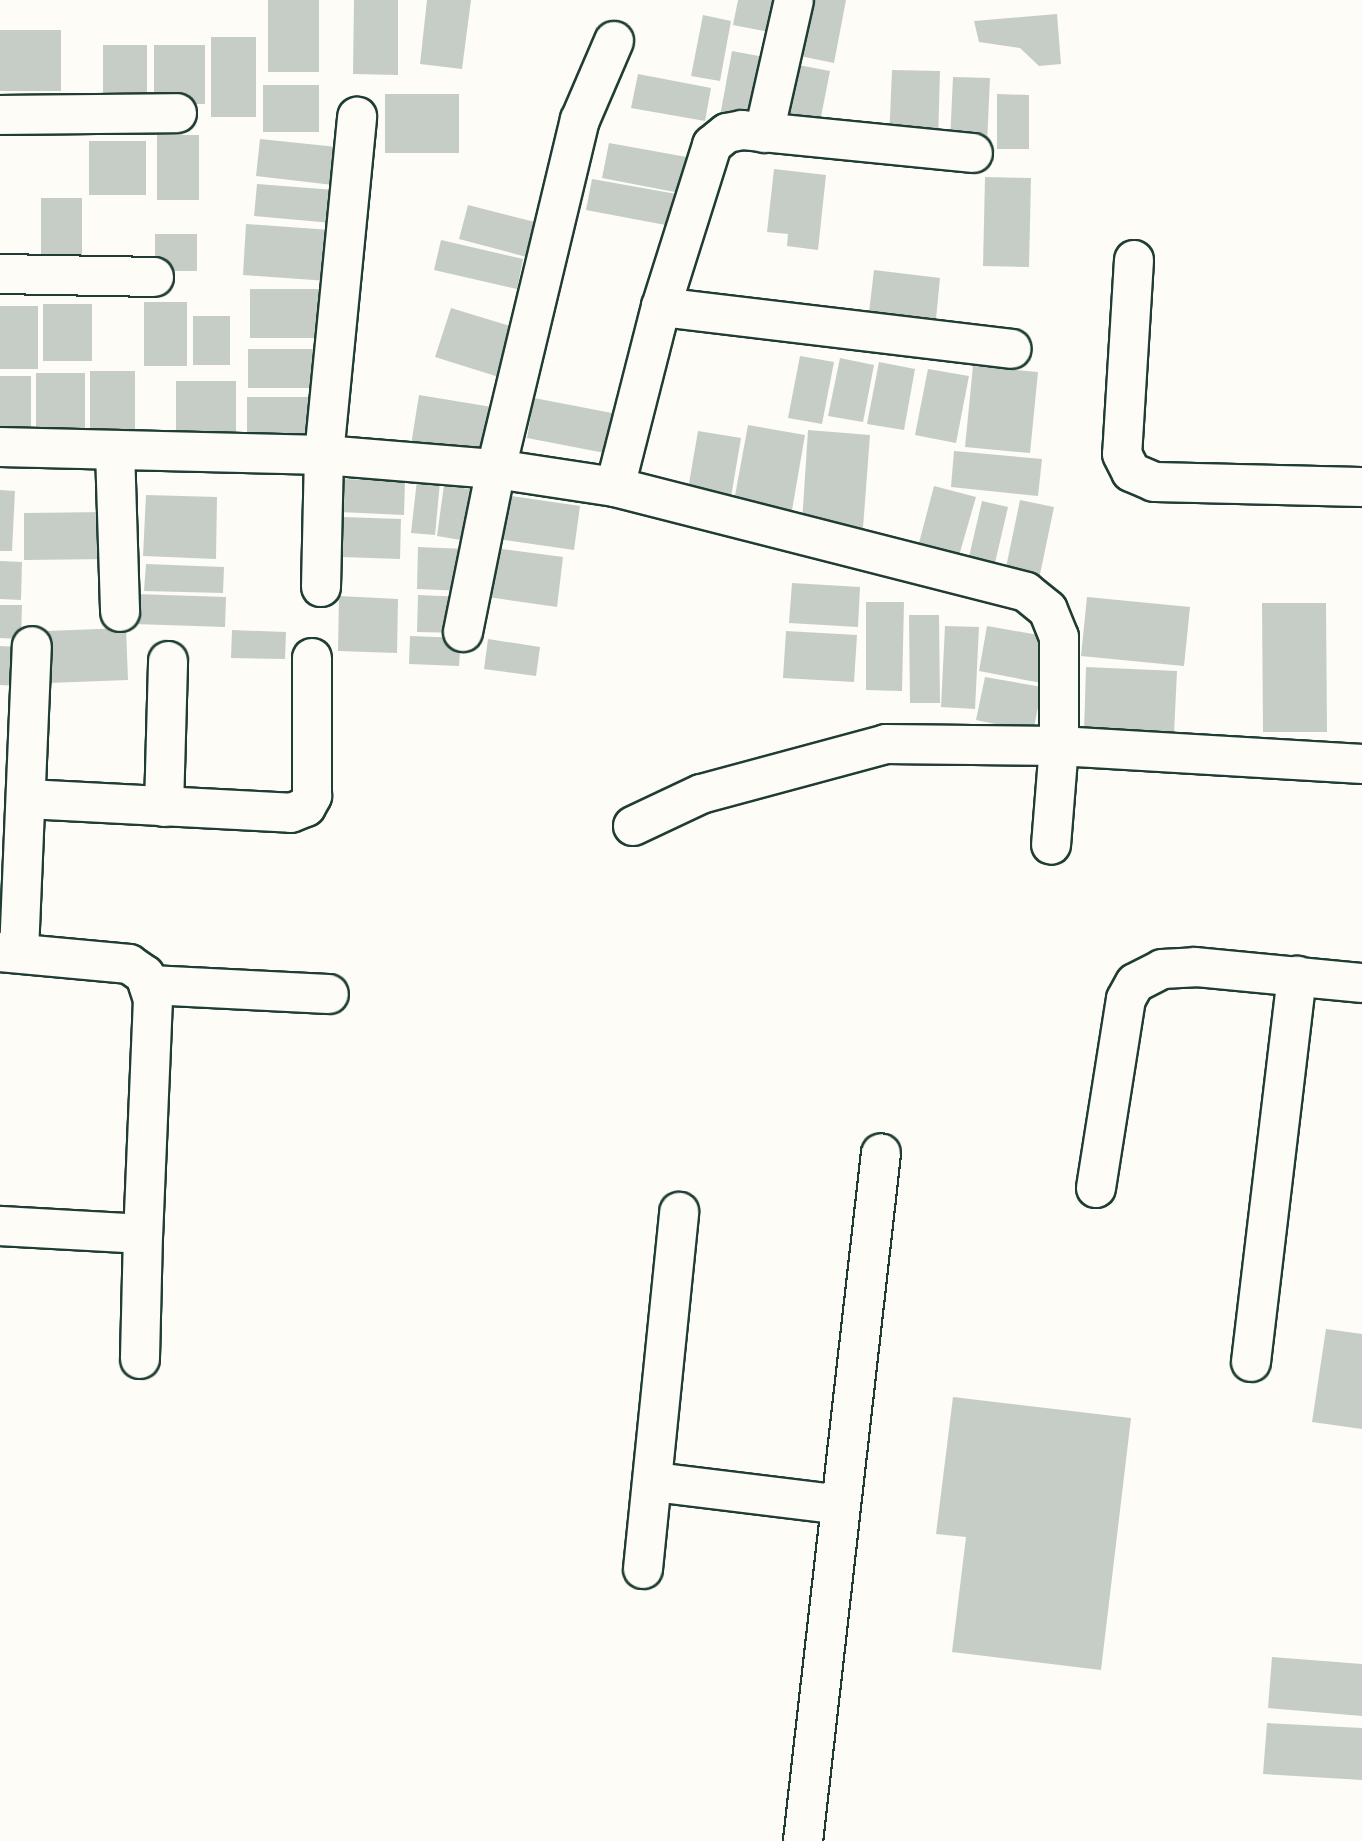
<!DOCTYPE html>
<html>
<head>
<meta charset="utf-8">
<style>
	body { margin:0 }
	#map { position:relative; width:1362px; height:1841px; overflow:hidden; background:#fdfcf7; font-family:Sriracha,sans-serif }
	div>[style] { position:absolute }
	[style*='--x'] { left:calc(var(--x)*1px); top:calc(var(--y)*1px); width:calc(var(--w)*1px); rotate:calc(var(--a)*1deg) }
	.building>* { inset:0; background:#c6cdc7 }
	.roads { filter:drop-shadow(2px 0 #1f3d34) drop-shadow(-2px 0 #1f3d34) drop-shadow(0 2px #1f3d34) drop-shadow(0 -2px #1f3d34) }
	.minor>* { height:38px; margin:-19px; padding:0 19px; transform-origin:19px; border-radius:19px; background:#fdfcf7 }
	span { translate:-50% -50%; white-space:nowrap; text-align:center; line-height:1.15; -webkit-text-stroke:5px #fdfcf7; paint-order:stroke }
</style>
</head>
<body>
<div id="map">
	<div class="building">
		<div style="clip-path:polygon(268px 0,319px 0,319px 72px,268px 72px)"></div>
		<div style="clip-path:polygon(354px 0,398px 0,398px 75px,353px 74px)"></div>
		<div style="clip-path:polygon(427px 0,471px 0,462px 69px,420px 64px)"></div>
		<div style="clip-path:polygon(738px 0,780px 0,774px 33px,733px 25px)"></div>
		<div style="clip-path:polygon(800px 0,846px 0,834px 63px,790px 54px)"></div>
		<div style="clip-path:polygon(1057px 14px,1061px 64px,1039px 66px,1020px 48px,979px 42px,974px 21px)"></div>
		<div style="clip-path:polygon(703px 15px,731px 21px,720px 81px,691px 76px)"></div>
		<div style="clip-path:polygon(0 30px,61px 30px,61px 91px,0 91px)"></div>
		<div style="clip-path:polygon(211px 37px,256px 37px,256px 117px,211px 117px)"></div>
		<div style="clip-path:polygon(103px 45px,147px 45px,147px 106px,103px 106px)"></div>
		<div style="clip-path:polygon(154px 45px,205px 45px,205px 104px,154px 104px)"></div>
		<div style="clip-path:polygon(732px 51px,770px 58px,757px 123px,720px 116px)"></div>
		<div style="clip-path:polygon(793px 64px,830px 71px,819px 127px,782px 120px)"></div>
		<div style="clip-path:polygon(892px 70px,940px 71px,938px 142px,889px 141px)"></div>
		<div style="clip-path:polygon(638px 74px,711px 88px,705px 121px,631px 108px)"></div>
		<div style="clip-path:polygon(953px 77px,990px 78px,987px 144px,950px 142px)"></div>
		<div style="clip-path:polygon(263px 85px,319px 85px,319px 132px,263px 132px)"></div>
		<div style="clip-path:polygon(385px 94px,459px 94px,459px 153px,385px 153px)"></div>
		<div style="clip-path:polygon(997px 94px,1029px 95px,1029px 149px,997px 149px)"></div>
		<div style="clip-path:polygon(157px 135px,199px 135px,199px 200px,157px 200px)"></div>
		<div style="clip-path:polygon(260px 139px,337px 147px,333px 185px,256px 176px)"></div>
		<div style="clip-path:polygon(89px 141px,146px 141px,146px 195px,89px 195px)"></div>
		<div style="clip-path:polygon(609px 143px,692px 158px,685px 194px,602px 178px)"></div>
		<div style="clip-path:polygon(774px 169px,826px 175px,818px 250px,787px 246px,788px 234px,767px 232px)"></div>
		<div style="clip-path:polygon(985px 177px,1031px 178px,1029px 267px,983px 266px)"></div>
		<div style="clip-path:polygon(592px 179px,682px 195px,676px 227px,586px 210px)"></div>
		<div style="clip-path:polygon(257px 184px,335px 190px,332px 223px,254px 216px)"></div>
		<div style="clip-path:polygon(41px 198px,82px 198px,82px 260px,41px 260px)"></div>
		<div style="clip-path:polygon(468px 205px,543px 224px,534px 259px,459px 239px)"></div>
		<div style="clip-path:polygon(246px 224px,331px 230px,328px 281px,243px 275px)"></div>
		<div style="clip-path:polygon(155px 234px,197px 234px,197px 271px,155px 271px)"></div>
		<div style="clip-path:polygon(441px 240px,523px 259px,517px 289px,434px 270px)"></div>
		<div style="clip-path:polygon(874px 270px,940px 278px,935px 329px,868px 321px)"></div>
		<div style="clip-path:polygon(250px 289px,321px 289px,321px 338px,250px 338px)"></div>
		<div style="clip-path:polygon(144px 302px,187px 302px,187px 366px,144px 366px)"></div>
		<div style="clip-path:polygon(43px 304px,92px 304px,92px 361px,43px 361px)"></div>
		<div style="clip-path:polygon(0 306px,38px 306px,38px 369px,0 369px)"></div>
		<div style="clip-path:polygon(451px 308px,517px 328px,502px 378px,435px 357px)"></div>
		<div style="clip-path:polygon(193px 316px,230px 316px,230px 365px,193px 365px)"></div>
		<div style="clip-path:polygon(248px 349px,316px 349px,316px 388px,248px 388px)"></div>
		<div style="clip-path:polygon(800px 356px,834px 362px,822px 424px,788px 418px)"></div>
		<div style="clip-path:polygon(840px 358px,874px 365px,863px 422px,828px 416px)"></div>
		<div style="clip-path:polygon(879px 362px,915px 369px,904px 430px,867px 424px)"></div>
		<div style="clip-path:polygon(973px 366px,1038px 372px,1030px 453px,965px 447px)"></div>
		<div style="clip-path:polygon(928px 369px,969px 376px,956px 443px,915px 435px)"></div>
		<div style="clip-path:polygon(90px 371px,135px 371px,135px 442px,90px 442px)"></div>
		<div style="clip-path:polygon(36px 373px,85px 373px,85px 442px,36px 442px)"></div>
		<div style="clip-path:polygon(0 376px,31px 376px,31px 436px,0 436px)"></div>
		<div style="clip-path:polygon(176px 381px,236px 381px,236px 445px,176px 445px)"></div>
		<div style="clip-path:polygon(419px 395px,498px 408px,489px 459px,411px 445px)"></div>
		<div style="clip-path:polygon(247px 397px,311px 397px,311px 438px,247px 438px)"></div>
		<div style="clip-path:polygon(534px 398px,612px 413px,605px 453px,527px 438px)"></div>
		<div style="clip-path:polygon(748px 425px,805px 435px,790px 522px,732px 512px)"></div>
		<div style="clip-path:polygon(808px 430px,870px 435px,863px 528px,802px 523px)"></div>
		<div style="clip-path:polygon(698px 431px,741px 438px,729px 509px,686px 501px)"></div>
		<div style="clip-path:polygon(954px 451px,1042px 459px,1038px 496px,951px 487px)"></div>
		<div style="clip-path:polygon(341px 479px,405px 481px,404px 515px,340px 512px)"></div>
		<div style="clip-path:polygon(417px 480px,440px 482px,435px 535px,411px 533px)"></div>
		<div style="clip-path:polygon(444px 485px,475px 490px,467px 541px,437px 536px)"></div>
		<div style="clip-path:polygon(934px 486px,976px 497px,954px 573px,914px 562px)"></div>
		<div style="clip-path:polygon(0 490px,15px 491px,12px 551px,0 551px)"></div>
		<div style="clip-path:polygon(146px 495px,217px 497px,216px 559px,143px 556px)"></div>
		<div style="clip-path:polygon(504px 495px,580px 506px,574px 550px,498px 539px)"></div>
		<div style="clip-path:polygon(1020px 500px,1054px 507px,1038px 584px,1004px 577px)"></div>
		<div style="clip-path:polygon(982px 501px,1008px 507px,991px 580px,965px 574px)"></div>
		<div style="clip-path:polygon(109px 512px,109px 559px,24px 560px,24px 513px)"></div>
		<div style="clip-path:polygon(342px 517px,401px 519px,400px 559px,341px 557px)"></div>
		<div style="clip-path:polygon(418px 547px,466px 549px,464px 591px,417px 589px)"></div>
		<div style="clip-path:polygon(495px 548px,563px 557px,557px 607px,488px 597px)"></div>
		<div style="clip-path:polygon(0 561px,22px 562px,21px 600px,0 599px)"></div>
		<div style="clip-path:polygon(146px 564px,224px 567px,223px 593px,144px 591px)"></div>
		<div style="clip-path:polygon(792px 583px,860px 587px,858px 627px,789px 623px)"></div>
		<div style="clip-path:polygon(135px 594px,226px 597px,225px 627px,134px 624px)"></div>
		<div style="clip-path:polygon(418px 595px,464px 597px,462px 633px,417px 632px)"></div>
		<div style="clip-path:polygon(339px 596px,398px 599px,397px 653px,338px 651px)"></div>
		<div style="clip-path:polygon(1087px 597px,1190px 607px,1184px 666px,1081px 656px)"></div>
		<div style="clip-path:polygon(866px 602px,904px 602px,902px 691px,866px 690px)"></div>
		<div style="clip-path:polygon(1262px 603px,1326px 603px,1327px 732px,1263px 732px)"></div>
		<div style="clip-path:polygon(0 605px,22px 605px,21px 639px,0 638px)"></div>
		<div style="clip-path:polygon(909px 615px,939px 615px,940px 703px,910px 703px)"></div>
		<div style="clip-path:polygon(945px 626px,979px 627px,975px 709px,941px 707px)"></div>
		<div style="clip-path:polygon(987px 626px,1050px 637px,1041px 683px,979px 671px)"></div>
		<div style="clip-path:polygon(126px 628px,128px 680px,48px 683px,46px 631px)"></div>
		<div style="clip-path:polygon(232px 630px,286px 632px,285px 659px,231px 658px)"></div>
		<div style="clip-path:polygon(786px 631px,857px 635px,854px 682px,783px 678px)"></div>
		<div style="clip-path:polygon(410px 636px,461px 638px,459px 666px,409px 664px)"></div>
		<div style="clip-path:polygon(488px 639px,540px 647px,536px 676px,484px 669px)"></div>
		<div style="clip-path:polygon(0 646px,20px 647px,19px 686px,0 685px)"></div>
		<div style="clip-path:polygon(1086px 667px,1177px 671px,1174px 734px,1084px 731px)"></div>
		<div style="clip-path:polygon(985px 677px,1042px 687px,1033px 732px,976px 720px)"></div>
		<div style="clip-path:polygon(1326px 1329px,1362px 1334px,1362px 1429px,1312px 1422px)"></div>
		<div style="clip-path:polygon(953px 1397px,1131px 1418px,1101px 1670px,952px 1652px,966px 1537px,936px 1534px)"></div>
		<div style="clip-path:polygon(1272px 1657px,1362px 1664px,1362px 1716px,1268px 1708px)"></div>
		<div style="clip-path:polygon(1267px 1723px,1362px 1728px,1362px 1780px,1263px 1774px)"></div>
	</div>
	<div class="roads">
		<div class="minor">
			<div style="--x:0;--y:115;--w:177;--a:-0.6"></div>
			<div style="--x:764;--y:133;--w:136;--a:-77.3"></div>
			<div style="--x:1134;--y:260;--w:194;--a:93.5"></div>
			<div style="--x:1122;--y:454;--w:20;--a:63"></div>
			<div style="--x:1131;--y:472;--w:25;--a:23"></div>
			<div style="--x:1154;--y:482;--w:208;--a:1.4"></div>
			<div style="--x:0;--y:274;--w:154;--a:1.1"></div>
			<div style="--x:661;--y:307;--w:353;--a:6.8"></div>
			<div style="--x:0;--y:447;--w:324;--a:1.4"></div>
			<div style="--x:324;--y:455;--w:173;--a:4.7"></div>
			<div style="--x:496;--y:469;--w:120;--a:8.6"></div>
			<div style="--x:615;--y:487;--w:424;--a:14.3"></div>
			<div style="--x:1026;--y:592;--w:28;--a:39"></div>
			<div style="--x:1048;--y:610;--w:29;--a:68"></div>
			<div style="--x:1059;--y:637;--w:109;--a:90"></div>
			<div style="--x:1059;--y:746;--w:99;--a:94.6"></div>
			<div style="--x:115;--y:450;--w:162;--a:88.2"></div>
			<div style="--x:615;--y:487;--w:186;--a:-75.7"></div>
			<div style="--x:661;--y:307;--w:170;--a:-72.5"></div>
			<div style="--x:712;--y:145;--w:19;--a:-39"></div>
			<div style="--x:727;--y:133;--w:15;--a:-11"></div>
			<div style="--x:742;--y:130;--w:232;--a:5.7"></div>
			<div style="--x:321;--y:587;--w:132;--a:-88.7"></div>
			<div style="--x:324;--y:455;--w:340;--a:-84.4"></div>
			<div style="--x:463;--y:632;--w:166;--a:-78.6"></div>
			<div style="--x:496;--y:469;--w:359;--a:-76.5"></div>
			<div style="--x:580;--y:120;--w:86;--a:-66.7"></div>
			<div style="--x:27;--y:799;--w:264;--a:3"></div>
			<div style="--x:291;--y:813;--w:16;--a:-22"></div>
			<div style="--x:306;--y:807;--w:13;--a:-61"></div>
			<div style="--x:312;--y:796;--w:138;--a:-90"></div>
			<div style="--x:164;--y:807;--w:146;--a:-88.4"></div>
			<div style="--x:633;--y:826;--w:75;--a:-25.2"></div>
			<div style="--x:701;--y:794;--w:192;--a:-15.1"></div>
			<div style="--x:886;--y:744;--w:173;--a:0.7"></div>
			<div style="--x:1059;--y:746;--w:304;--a:3.4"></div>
			<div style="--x:0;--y:952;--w:130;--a:5.3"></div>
			<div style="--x:129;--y:964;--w:19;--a:35"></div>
			<div style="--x:145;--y:975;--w:25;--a:72"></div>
			<div style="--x:153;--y:999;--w:235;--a:92.4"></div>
			<div style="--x:19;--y:952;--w:306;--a:-87.6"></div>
			<div style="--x:149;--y:985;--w:180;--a:2.9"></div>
			<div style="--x:1096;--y:1188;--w:191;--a:-81"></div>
			<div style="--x:1126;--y:999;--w:18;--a:-61"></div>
			<div style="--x:1135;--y:983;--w:30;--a:-27"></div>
			<div style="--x:1162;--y:969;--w:33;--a:-3"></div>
			<div style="--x:1195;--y:967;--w:168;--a:5.5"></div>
			<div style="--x:0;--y:1226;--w:143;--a:3.2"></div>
			<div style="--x:143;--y:1234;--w:125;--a:91.4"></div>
			<div style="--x:1251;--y:1362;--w:389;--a:-83.2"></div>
			<div style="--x:654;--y:1482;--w:188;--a:7"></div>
			<div style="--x:643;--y:1569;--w:359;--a:-84.2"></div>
			<div style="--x:803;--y:1841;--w:692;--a:-83.53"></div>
		</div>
	</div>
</div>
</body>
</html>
